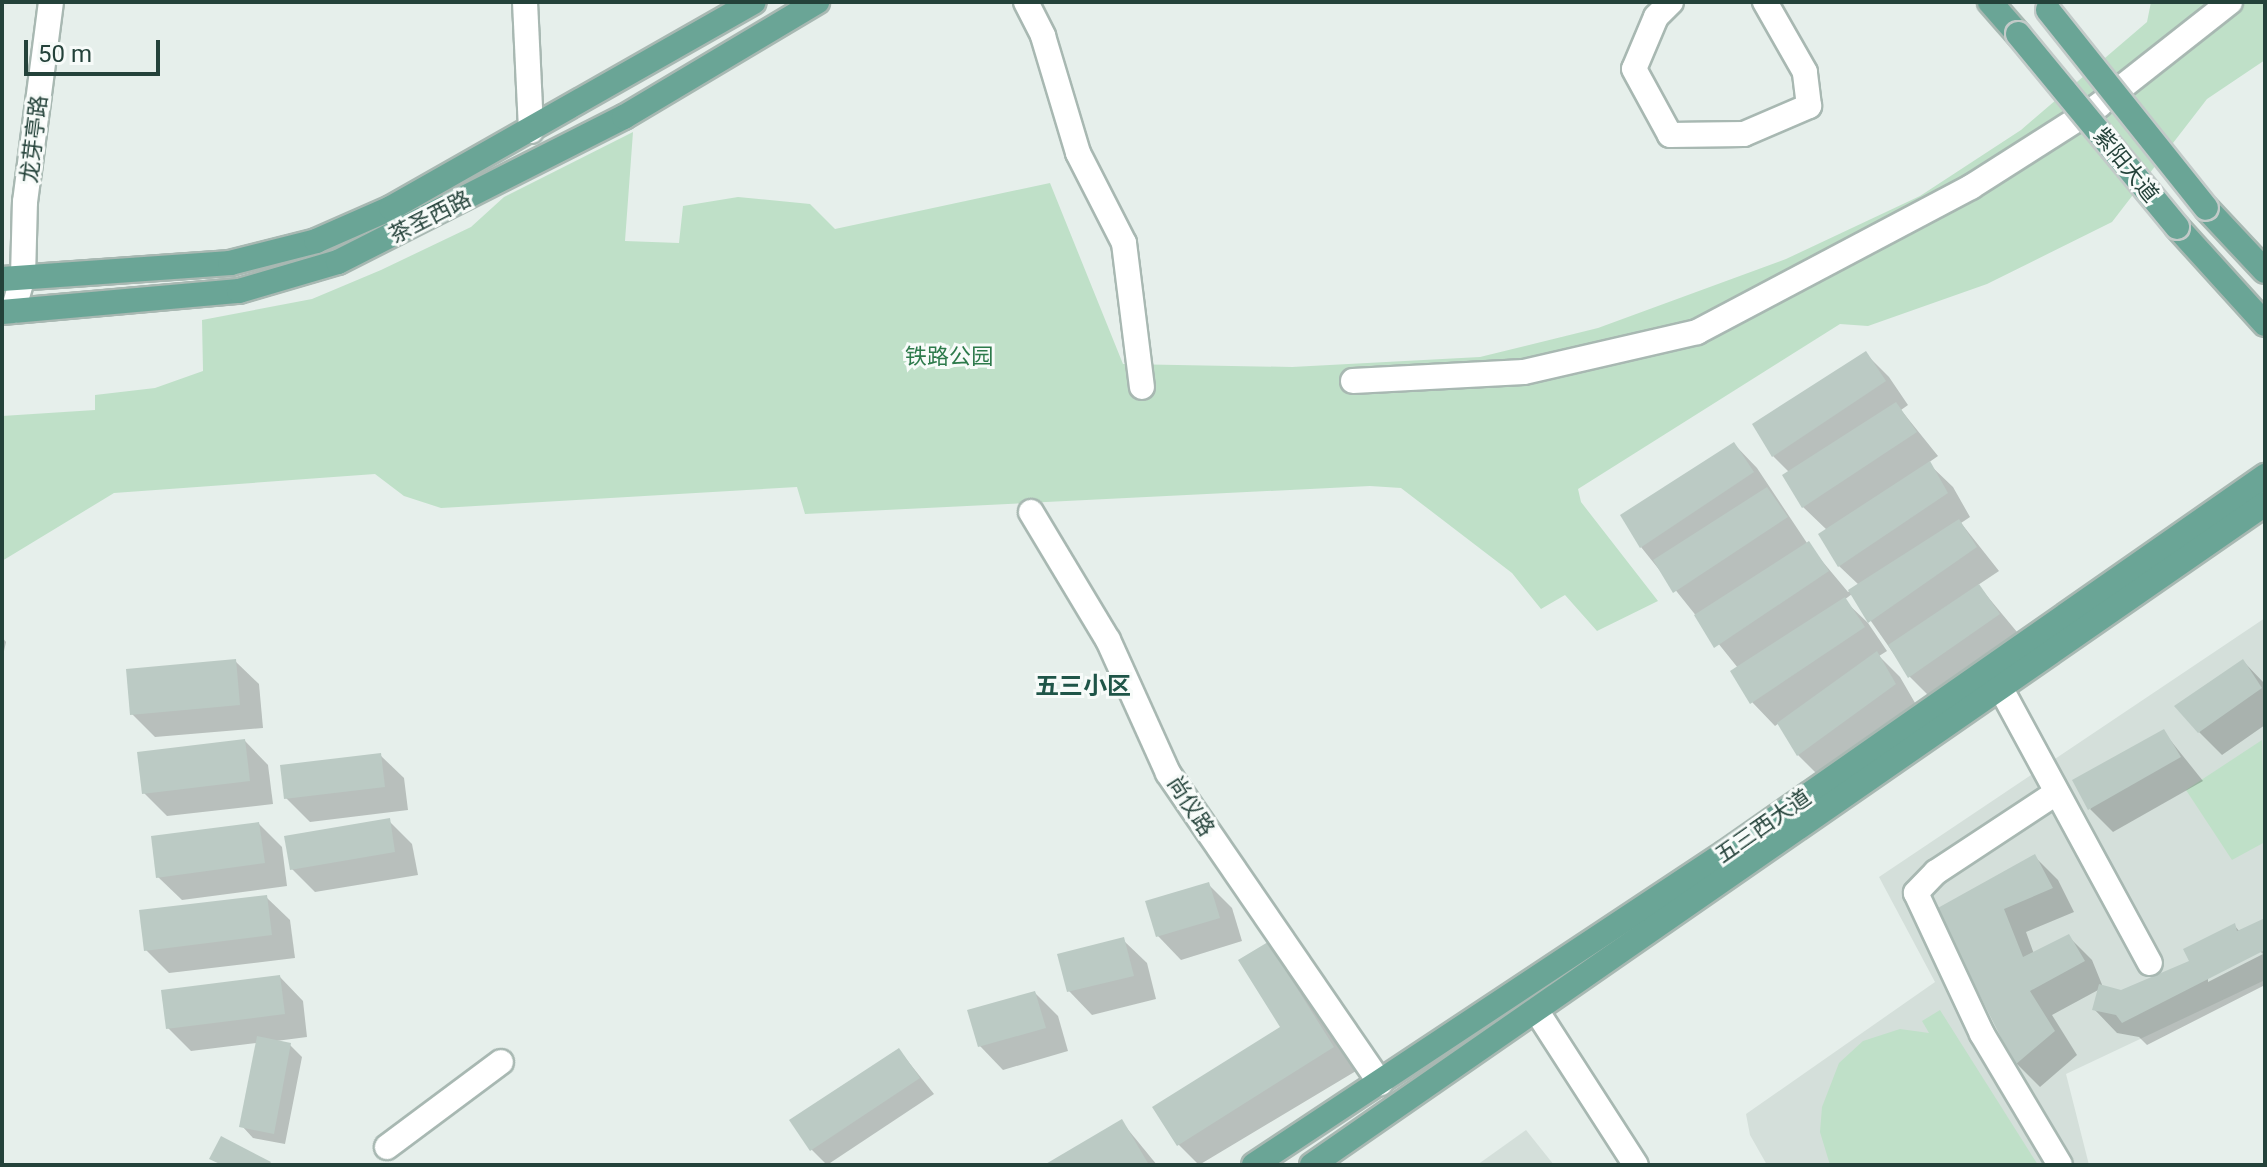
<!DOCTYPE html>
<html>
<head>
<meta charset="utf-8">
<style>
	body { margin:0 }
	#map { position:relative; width:2267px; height:1167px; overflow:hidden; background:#e6efeb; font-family:Roboto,"Noto Sans SC",sans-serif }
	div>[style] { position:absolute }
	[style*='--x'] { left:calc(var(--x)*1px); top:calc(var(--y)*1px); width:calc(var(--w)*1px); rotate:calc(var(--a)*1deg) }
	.built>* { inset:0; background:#d4dfda }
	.green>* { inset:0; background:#bfe0c8 }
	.shadow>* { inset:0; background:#0003 }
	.building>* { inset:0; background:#bbcac4 }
	.roads { filter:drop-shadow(2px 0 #a8b8b2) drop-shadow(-2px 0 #a8b8b2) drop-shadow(0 2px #a8b8b2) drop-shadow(0 -2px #a8b8b2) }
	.minor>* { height:24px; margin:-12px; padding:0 12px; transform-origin:12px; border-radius:12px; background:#fff }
	.major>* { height:24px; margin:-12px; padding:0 12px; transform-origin:12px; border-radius:12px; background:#6aa596 }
	.bridges { filter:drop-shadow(2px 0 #c2cac8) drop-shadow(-2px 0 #c2cac8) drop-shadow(0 2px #c2cac8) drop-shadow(0 -2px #c2cac8) }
	.major-bridge>* { height:24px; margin:-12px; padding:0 12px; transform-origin:12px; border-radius:12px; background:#6aa596 }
	span { translate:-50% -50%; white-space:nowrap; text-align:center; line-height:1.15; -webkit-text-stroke:6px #f7fbf9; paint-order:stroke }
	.street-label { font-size:22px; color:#24423a }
	.park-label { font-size:22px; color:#2d7a4b }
	.neighbourhood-label { font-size:24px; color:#1f5548; font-weight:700 }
	.frame { position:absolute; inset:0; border:4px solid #24423a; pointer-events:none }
	.scale { position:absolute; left:24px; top:40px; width:136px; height:36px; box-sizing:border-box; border:4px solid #24423a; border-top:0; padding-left:10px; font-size:24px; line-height:28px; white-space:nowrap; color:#24423a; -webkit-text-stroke:6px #f7fbf9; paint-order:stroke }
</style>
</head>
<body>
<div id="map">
	<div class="built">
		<div style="clip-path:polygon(2265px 618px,2265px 980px,2066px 1074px,2089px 1165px,1767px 1165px,1750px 1135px,1746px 1114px,1935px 982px,1879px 877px)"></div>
		<div style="clip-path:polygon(1526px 1130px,1554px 1165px,1477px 1165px)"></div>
	</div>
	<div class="green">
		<div style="clip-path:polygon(2151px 2px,2265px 2px,2265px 60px,2207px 99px,2112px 222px,1987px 284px,1868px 326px,1840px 324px,1578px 489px,1581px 502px,1658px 601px,1597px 631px,1565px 595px,1541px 609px,1512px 573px,1401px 488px,1370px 486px,805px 514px,797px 487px,441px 508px,404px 496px,375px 474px,114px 493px,2px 561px,2px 416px,95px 410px,95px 395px,155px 388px,203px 371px,202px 320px,312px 299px,381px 270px,471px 227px,504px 197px,633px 132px,625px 241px,679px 243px,683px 206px,738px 197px,810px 204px,835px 229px,1050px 183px,1123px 364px,1292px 367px,1480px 357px,1598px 328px,1786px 259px,1920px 196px,2021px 130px,2147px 22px)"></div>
		<div style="clip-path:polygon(2262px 740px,2265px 842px,2232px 860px,2186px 790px)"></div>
		<div style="clip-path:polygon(1940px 1010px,2038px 1165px,1830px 1165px,1820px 1132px,1822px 1107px,1839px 1063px,1863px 1041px,1900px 1029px,1929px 1033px,1922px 1021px)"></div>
	</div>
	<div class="shadow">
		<div style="clip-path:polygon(1866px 354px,1889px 377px,1908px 405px,1901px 410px,1938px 456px,1928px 463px,1953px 487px,1970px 517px,1961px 523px,1999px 571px,1978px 585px,2022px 638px,1933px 700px,1910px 677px,1852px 594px,1844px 600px,1868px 623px,1887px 651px,1879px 656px,1900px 677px,1918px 708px,1821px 778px,1798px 755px,1779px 723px,1775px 726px,1752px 702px,1738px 668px,1641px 547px,1734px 444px,1757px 468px,1807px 543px,1848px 592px,1859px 585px,1839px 566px,1827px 530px,1803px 507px,1785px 476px,1790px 473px,1773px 456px)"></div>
		<div style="clip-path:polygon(2px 637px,6px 642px,2px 660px)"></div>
		<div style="clip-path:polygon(235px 661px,259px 684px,263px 728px,155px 737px,132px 714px)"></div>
		<div style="clip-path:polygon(2243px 661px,2264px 683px,2265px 672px,2265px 725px,2222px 755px,2199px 732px)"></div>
		<div style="clip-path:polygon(2163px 731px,2203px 781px,2113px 832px,2090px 809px)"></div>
		<div style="clip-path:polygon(245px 741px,268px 765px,273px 804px,167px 816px,144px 793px)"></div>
		<div style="clip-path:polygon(380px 755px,404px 778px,408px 810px,310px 822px,286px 798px)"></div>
		<div style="clip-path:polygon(389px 821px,412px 844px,418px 875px,315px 892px,292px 869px)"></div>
		<div style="clip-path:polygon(259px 824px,282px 847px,287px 886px,182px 900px,158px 877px)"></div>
		<div style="clip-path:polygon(evenodd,2035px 857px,2058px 880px,2074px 912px,2026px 932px,2034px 954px,2069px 937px,2092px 960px,2103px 987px,2121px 992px,2192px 962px,2234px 925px,2240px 932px,2265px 920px,2265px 985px,2147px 1045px,2139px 1037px,2117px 1033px,2094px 1009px,2100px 989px,2052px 1015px,2077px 1055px,2040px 1087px,2017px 1064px,1939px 910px,2035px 857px,2260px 951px,2263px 954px,2208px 982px,2208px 977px,2260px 951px)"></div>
		<div style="clip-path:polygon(1209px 885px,1232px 908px,1242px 941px,1181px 960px,1158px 936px)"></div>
		<div style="clip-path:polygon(266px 897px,290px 920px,295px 958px,169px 973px,146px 950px)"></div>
		<div style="clip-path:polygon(1123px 940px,1147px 963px,1156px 999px,1092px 1015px,1069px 991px)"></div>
		<div style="clip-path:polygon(1267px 944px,1291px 968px,1356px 1071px,1199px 1165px,1178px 1144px,1283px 1028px)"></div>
		<div style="clip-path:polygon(280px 977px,303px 1001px,307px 1037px,276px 1041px,290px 1045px,302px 1057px,285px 1144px,253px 1138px,242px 1126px,257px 1043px,191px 1051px,168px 1028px)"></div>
		<div style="clip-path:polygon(1035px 993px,1058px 1016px,1068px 1051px,1003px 1070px,980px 1046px)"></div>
		<div style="clip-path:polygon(899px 1050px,934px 1094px,827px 1165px,811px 1149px)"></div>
		<div style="clip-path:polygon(1121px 1121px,1157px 1165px,1047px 1165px)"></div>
	</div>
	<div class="building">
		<div style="clip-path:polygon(1866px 351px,1886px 381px,1772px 457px,1752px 424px)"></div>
		<div style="clip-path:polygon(1896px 402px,1917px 432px,1802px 508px,1782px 475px)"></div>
		<div style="clip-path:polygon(1734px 442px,1754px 472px,1640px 548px,1620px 515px)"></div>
		<div style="clip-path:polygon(1930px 461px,1948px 493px,1838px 567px,1818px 534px)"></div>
		<div style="clip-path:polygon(1767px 487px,1788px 517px,1673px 593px,1653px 560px)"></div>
		<div style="clip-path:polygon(1959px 519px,1977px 547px,1868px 623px,1848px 590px)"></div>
		<div style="clip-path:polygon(1809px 541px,1829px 571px,1714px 648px,1694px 615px)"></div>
		<div style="clip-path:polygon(1979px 584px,2000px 614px,1908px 678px,1888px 645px)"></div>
		<div style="clip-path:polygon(1845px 597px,1865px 627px,1750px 704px,1730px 671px)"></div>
		<div style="clip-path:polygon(1877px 651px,1896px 684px,1797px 756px,1777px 723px)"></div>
		<div style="clip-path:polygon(236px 659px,240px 705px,130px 715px,126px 669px)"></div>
		<div style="clip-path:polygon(2243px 659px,2262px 688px,2198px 733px,2174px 706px)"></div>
		<div style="clip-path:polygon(2164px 729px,2181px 757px,2088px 810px,2072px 780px)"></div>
		<div style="clip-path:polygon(245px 739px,250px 781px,142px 794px,137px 752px)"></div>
		<div style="clip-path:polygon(381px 753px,385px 787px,284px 799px,280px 765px)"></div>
		<div style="clip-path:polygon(390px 818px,395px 852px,290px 870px,284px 836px)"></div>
		<div style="clip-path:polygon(259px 822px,265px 863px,156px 878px,151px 836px)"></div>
		<div style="clip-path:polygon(2035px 854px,2053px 888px,2004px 909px,2023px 957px,2069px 934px,2085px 961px,2030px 991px,2055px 1031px,2015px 1065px,1936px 909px)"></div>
		<div style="clip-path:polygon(1209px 882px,1220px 918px,1156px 937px,1145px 901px)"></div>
		<div style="clip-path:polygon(267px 895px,272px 935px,144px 951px,139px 910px)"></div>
		<div style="clip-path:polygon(2265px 918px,2265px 950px,2122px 1023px,2116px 1015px,2092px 1010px,2099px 984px,2121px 990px,2189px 961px,2183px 949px,2235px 923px,2237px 931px)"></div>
		<div style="clip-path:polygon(1124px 937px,1134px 976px,1067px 992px,1057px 954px)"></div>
		<div style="clip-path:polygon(1268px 942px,1334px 1047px,1177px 1146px,1152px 1107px,1280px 1027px,1238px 960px)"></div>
		<div style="clip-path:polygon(280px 975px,285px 1014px,166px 1029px,161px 990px)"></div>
		<div style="clip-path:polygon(1035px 991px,1046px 1028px,978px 1047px,967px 1010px)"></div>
		<div style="clip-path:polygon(257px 1036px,291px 1043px,274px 1134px,239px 1127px)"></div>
		<div style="clip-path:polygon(899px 1048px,920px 1078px,810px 1151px,789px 1120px)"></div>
		<div style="clip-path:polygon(1122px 1119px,1149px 1165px,1044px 1165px)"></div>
		<div style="clip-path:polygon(221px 1136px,271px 1162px,269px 1165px,222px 1165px,209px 1159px)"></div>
	</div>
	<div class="roads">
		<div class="minor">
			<div style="--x:525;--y:2;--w:129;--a:87.3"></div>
			<div style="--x:1026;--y:2;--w:38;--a:63"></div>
			<div style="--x:1043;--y:36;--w:122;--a:73.3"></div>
			<div style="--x:1078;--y:153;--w:101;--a:62.9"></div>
			<div style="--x:1124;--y:243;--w:145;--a:82.9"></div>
			<div style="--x:1671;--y:2;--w:21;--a:135"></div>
			<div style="--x:1656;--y:17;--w:56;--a:112.9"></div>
			<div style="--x:1634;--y:69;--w:75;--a:61.4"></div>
			<div style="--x:1670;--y:135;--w:74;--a:-0.8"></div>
			<div style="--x:1744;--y:134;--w:71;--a:-23.3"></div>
			<div style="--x:1809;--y:106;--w:34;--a:-97"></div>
			<div style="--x:1805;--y:72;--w:81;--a:-119.7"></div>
			<div style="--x:13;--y:311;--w:35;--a:-74"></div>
			<div style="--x:23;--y:277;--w:75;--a:-88.5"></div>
			<div style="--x:25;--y:202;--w:202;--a:-82.6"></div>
			<div style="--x:1353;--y:381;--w:171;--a:-3"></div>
			<div style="--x:1524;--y:372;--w:178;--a:-13"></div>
			<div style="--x:1697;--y:332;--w:310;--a:-27.9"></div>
			<div style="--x:1971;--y:187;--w:151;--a:-32.5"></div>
			<div style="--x:2098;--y:106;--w:168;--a:-38.2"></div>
			<div style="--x:1031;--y:512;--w:149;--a:59"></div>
			<div style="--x:1108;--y:640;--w:146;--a:65.7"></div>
			<div style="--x:1168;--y:773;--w:376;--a:55.6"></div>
			<div style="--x:2000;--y:687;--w:314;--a:61.5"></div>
			<div style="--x:2056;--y:793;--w:144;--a:146.6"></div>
			<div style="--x:1936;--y:872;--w:29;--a:134"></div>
			<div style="--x:1916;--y:893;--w:156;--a:64.9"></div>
			<div style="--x:1982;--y:1034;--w:152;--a:59.2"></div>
			<div style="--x:1536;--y:1010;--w:184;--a:57.2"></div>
			<div style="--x:387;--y:1147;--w:142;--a:-36.7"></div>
		</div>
		<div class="major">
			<div style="--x:1990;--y:2;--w:43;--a:48.8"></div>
			<div style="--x:2206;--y:208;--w:86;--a:46.9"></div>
			<div style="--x:2177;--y:227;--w:131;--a:47.8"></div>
			<div style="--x:2;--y:279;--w:229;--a:-4"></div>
			<div style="--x:230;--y:263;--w:89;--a:-14.3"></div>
			<div style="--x:316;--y:241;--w:82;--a:-23.7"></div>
			<div style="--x:391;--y:208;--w:417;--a:-29.6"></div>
			<div style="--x:2;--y:312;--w:238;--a:-5.1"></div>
			<div style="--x:239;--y:291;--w:103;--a:-16.3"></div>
			<div style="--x:338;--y:262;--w:321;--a:-26.9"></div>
			<div style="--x:624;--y:117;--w:225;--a:-30.8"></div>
			<div style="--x:1254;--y:1165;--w:565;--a:-33.52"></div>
			<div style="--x:1725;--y:853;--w:659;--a:-34.92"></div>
			<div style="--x:1312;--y:1165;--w:1160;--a:-34.75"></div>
		</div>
	</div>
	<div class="bridges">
		<div class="major-bridge">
			<div style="--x:2048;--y:10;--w:253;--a:51.4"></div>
			<div style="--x:2018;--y:34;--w:250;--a:50.5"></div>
		</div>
	</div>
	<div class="street-label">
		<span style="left:34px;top:139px;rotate:-83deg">龙芽亭路</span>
		<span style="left:2126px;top:165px;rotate:51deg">紫阳大道</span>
		<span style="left:430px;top:217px;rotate:-27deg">茶圣西路</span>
		<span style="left:1191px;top:806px;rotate:57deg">尚仪路</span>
		<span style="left:1763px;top:826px;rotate:-35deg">五三西大道</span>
	</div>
	<div class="park-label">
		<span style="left:949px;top:357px">铁路公园</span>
	</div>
	<div class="neighbourhood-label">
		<span style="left:1083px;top:687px">五三小区</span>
	</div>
	<div class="frame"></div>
	<div class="scale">50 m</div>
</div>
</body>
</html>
